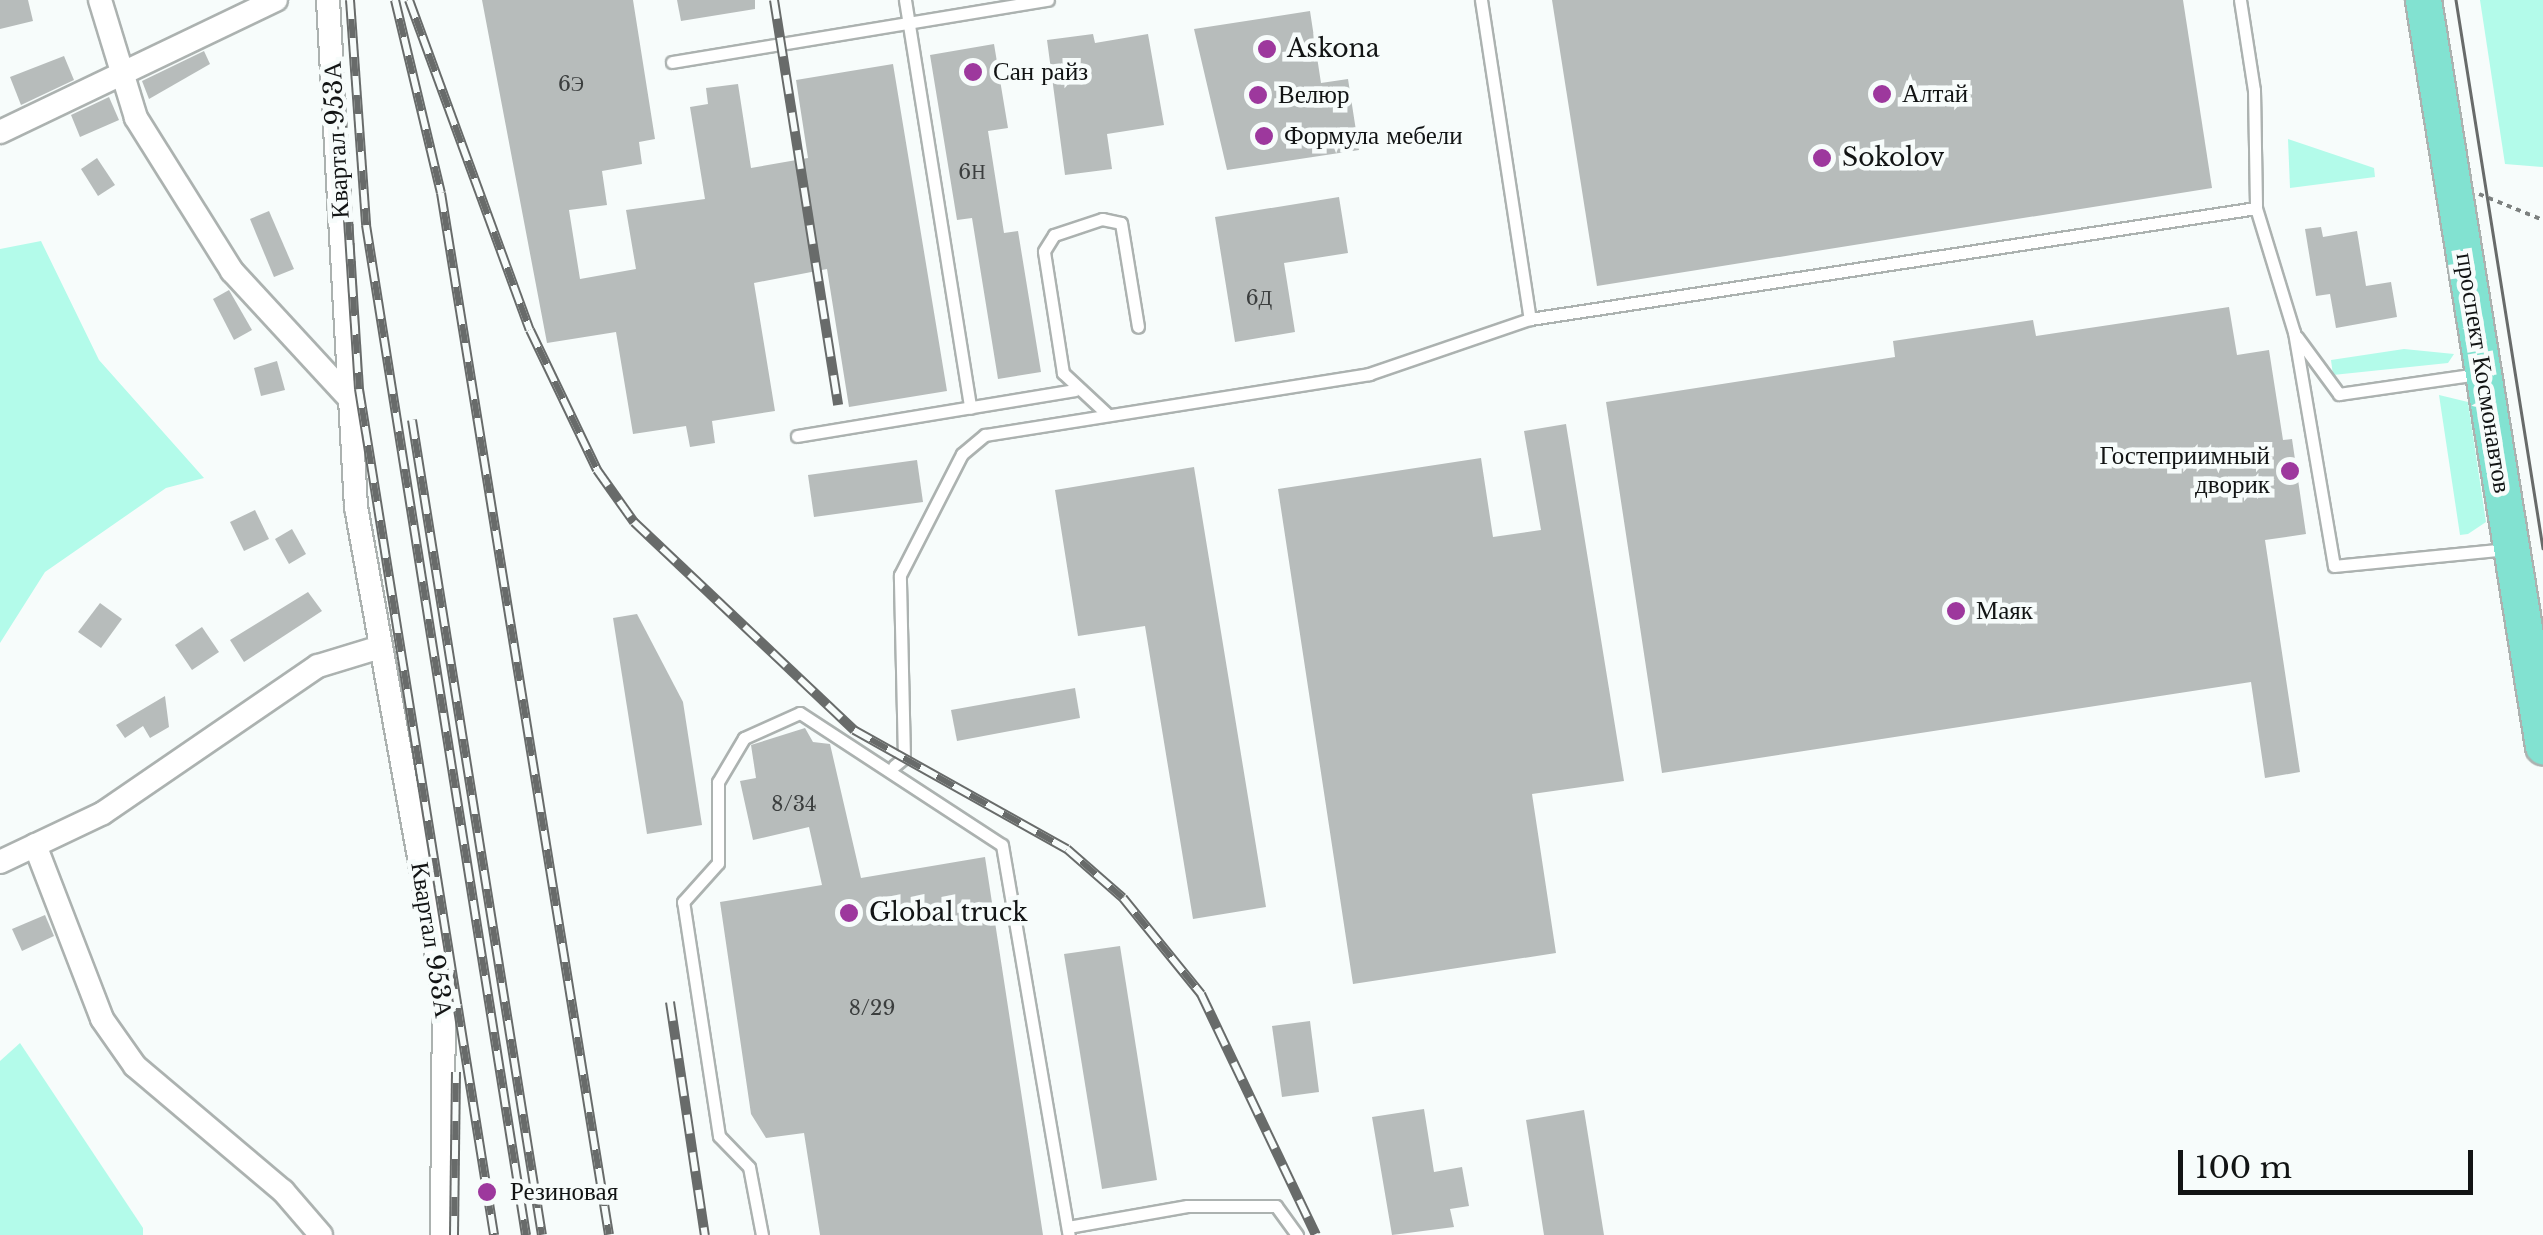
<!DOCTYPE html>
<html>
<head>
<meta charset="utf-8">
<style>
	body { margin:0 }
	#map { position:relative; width:2543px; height:1235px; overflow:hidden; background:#f7fcfb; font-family:"Libre Baskerville",serif }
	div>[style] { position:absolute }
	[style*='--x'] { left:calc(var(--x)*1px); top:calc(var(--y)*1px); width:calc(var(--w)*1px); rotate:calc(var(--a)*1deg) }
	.green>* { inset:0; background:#b3fbea }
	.building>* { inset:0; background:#b7bcbb }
	.path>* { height:4px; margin-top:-2px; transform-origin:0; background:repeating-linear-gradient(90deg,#7c807f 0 5px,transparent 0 10px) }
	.roads { filter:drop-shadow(2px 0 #acb2b0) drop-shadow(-2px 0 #acb2b0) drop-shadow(0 2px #acb2b0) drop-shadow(0 -2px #acb2b0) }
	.lane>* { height:11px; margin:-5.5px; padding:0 5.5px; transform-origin:5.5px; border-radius:5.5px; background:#fff }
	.street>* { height:22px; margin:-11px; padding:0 11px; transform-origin:11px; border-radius:11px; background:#fff }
	.primary>* { height:35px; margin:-17.5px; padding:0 17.5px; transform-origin:17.5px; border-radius:17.5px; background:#82e2d1 }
	.tram>* { height:2.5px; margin:-1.25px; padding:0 1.25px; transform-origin:1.25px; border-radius:1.25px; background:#686b6a }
	.rail>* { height:10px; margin-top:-5px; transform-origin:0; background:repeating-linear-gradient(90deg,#f7fcfb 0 19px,#686b6a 0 38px); box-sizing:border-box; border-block:2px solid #686b6a }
	.dots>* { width:28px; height:28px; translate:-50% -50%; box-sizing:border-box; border:5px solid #f7fcfb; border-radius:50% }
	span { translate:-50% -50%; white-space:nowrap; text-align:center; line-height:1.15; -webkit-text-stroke:9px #f7fcfb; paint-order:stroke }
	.number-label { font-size:20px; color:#3b3e3e }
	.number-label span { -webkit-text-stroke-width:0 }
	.poi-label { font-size:25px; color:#121414 }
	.left { translate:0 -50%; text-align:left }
	.right { translate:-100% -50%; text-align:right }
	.street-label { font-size:25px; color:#121414 }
	.scale { position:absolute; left:2178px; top:1150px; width:295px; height:45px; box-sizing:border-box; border:5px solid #121414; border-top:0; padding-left:12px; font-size:30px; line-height:35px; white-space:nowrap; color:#121414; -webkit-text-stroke:8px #f7fcfb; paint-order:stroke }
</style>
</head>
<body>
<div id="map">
	<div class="green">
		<div style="clip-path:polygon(2480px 0,2543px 0,2543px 167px,2505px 164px)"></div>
		<div style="clip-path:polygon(2288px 139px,2374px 168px,2375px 177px,2290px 188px)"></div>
		<div style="clip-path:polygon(41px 241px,99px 360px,204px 478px,166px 488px,45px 572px,0 643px,0 249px)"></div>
		<div style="clip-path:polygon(2404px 349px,2454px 354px,2448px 363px,2333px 375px,2331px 360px)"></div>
		<div style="clip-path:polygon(2439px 395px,2468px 402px,2486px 522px,2468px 534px,2460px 535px)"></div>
		<div style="clip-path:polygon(20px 1043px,143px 1228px,143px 1235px,0 1235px,0 1061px)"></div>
	</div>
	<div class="building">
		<div style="clip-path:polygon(0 0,28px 0,33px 21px,0 29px)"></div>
		<div style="clip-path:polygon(482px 0,633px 0,655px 139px,639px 142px,642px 164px,602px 171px,607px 205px,569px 210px,580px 279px,636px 269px,626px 210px,705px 199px,690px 107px,708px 104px,706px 88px,738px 84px,751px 168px,808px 158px,796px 80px,893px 64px,947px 391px,849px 407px,827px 269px,754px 283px,775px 411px,712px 421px,715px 443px,690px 447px,686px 426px,633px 434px,616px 332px,547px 343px)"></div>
		<div style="clip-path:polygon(677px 0,755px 0,755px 9px,681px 21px)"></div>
		<div style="clip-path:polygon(1552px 0,2183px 0,2212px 188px,1597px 286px)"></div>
		<div style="clip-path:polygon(1310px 11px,1321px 83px,1348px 79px,1359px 150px,1227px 170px,1194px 29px)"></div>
		<div style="clip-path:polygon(1093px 34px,1095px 43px,1148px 34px,1164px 125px,1107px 134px,1112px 169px,1065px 175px,1047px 40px)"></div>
		<div style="clip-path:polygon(994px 44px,1008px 128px,988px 131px,1004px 233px,1018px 231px,1041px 372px,998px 379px,972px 218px,957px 220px,930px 55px)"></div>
		<div style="clip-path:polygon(204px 51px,210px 64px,149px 99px,142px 81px)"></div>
		<div style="clip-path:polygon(64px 56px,74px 80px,21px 105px,10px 77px)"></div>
		<div style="clip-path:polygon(109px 97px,119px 120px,80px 137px,71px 115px)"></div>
		<div style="clip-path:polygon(97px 158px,115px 185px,98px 196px,81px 169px)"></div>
		<div style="clip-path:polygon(1339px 197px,1348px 253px,1284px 263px,1295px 332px,1235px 342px,1215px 217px)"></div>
		<div style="clip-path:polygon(269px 211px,294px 269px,274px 277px,250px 219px)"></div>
		<div style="clip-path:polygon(2321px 227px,2323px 237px,2357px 231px,2366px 286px,2391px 282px,2397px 317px,2336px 328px,2330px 294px,2316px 296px,2305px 229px)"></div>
		<div style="clip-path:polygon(229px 290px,252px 330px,234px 340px,213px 299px)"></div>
		<div style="clip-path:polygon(2229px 307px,2237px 355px,2269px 350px,2283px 440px,2292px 439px,2306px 534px,2265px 540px,2300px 772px,2265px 778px,2251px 682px,1662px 773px,1606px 402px,1895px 357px,1893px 341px,2033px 320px,2036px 336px)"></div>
		<div style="clip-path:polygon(277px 361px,285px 390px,261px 396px,254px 368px)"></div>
		<div style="clip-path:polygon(1566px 424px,1624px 781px,1532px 794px,1556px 953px,1353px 984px,1278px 489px,1481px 458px,1493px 537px,1541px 530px,1524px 431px)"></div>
		<div style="clip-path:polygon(917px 460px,923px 502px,814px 517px,808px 475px)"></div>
		<div style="clip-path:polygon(1194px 467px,1266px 907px,1193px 919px,1145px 626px,1078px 636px,1055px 490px)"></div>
		<div style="clip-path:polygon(255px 510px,269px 539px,244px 551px,230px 522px)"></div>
		<div style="clip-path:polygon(292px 529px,306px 554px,289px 564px,275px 539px)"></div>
		<div style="clip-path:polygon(308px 592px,322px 611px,244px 662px,230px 640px)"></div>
		<div style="clip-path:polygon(100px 603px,122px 619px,101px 648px,78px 632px)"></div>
		<div style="clip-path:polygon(637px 614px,683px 702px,702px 825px,647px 834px,613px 618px)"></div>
		<div style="clip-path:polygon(202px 627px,219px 652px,192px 670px,175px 645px)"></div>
		<div style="clip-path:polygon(1075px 688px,1080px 718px,957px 741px,951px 710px)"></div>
		<div style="clip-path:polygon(165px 696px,169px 727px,150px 738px,143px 726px,125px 738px,116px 725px)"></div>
		<div style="clip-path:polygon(805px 728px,813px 742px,830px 744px,861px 878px,985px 857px,1043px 1235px,820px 1235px,804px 1133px,766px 1138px,751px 1114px,720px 902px,822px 885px,809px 827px,753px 840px,740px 781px,756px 778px,751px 745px)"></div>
		<div style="clip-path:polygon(45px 915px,54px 936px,22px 951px,12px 929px)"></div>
		<div style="clip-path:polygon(1120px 946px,1157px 1180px,1102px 1189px,1064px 954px)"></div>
		<div style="clip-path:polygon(1310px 1021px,1319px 1092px,1282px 1097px,1272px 1026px)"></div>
		<div style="clip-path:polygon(1424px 1109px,1434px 1172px,1462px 1167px,1469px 1206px,1450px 1209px,1454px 1227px,1392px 1235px,1372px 1117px)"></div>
		<div style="clip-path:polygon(1584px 1110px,1604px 1235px,1544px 1235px,1526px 1120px)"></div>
	</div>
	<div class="path">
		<div style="--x:2479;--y:194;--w:69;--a:22.1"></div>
	</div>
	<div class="roads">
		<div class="lane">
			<div style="--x:905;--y:0;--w:413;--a:80.9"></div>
			<div style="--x:1481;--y:0;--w:323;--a:81.3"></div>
			<div style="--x:1530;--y:319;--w:734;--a:-8.69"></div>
			<div style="--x:2240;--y:0;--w:91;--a:81.2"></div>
			<div style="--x:2254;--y:90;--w:118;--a:89"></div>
			<div style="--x:2256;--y:208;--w:130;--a:73"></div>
			<div style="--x:2294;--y:332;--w:237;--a:80.3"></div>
			<div style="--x:2334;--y:566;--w:174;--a:-5.6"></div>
			<div style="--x:672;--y:62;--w:381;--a:-9.4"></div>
			<div style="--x:2297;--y:337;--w:71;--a:53.6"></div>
			<div style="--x:2339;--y:394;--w:140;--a:-8.2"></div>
			<div style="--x:1106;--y:413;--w:59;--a:-137.1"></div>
			<div style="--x:1063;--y:373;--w:123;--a:-98.9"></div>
			<div style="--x:1044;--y:251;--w:19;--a:-58"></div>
			<div style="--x:1054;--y:235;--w:51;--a:-18.4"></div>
			<div style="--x:1102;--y:219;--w:19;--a:12"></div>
			<div style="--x:1121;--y:223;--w:105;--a:80.7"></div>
			<div style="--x:797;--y:436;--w:281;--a:-9.4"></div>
			<div style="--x:894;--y:766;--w:13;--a:-39"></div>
			<div style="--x:904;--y:758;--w:183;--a:-91.3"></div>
			<div style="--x:900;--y:575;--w:136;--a:-62.9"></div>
			<div style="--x:962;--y:454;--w:30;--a:-40"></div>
			<div style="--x:985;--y:435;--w:389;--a:-9"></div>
			<div style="--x:1369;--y:374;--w:170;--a:-18.9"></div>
			<div style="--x:1068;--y:1227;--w:121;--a:-10"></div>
			<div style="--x:1187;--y:1206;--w:89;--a:0"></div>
			<div style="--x:1276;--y:1206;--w:36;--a:54"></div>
			<div style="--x:762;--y:1235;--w:69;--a:-100.8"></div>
			<div style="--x:749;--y:1167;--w:43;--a:-134.1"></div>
			<div style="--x:719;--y:1136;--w:237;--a:-98.7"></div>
			<div style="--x:683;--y:902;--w:52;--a:-48.1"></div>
			<div style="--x:718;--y:863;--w:81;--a:-90"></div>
			<div style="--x:718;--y:782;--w:51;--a:-59.4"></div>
			<div style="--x:744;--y:738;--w:61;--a:-24.1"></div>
			<div style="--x:800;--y:713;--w:241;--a:33.2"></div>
			<div style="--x:1002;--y:845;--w:396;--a:80.3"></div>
		</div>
		<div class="street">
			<div style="--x:100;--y:0;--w:123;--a:73"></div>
			<div style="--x:136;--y:118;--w:181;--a:57.9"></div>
			<div style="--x:232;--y:271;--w:176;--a:47.3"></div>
			<div style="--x:328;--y:0;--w:508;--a:86.84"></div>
			<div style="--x:356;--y:507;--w:499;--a:79.8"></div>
			<div style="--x:444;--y:998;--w:237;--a:90.5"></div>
			<div style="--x:0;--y:132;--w:306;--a:-25.6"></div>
			<div style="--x:35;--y:845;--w:186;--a:68.9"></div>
			<div style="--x:102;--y:1019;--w:57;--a:54.9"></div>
			<div style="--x:135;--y:1066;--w:194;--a:40.2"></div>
			<div style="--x:283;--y:1191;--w:58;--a:49.2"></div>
			<div style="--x:0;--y:862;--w:114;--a:-25.4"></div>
			<div style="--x:103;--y:813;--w:260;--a:-34.4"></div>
			<div style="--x:318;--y:666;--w:62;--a:-17"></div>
		</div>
		<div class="primary">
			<div style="--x:2423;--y:0;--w:756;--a:80.86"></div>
		</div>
	</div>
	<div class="tram">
		<div style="--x:2456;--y:0;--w:555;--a:80.98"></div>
	</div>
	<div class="rail">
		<div style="--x:350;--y:0;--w:226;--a:85.9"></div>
		<div style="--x:366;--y:225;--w:1023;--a:81"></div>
		<div style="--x:395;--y:0;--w:198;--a:76.6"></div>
		<div style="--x:441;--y:193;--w:1055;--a:80.84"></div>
		<div style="--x:409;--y:0;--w:351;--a:69.9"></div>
		<div style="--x:530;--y:330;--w:155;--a:64.4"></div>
		<div style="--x:597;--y:470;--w:64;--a:54.6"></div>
		<div style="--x:634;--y:522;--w:303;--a:43.4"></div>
		<div style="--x:854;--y:730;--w:244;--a:29.2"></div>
		<div style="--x:1067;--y:849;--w:74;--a:41.2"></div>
		<div style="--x:1123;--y:898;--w:124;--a:50.9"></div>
		<div style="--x:1201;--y:994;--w:267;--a:64.5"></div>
		<div style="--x:774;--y:0;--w:410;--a:81"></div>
		<div style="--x:342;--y:126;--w:264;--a:86.3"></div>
		<div style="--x:359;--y:389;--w:857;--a:80.93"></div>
		<div style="--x:412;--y:420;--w:825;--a:80.94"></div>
		<div style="--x:670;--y:1002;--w:236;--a:81.5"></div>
		<div style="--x:454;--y:1235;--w:163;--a:-89.3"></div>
	</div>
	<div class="dots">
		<div style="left:1267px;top:49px;background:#9d389d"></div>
		<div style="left:973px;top:72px;background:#9d389d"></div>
		<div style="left:1882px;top:94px;background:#9d389d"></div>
		<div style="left:1258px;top:95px;background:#9d389d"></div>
		<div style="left:1264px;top:136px;background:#9d389d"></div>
		<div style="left:1822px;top:158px;background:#9d389d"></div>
		<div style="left:2290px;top:471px;background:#9d389d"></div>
		<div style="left:1956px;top:611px;background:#9d389d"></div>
		<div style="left:849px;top:913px;background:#9d389d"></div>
		<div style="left:487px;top:1192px;background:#9d389d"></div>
	</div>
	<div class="number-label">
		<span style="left:571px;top:84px">6Э</span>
		<span style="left:972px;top:172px">6Н</span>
		<span style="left:1259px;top:298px">6Д</span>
		<span style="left:794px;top:804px">8/34</span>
		<span style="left:872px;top:1008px">8/29</span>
	</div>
	<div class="poi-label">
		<span class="left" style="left:1287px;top:49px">Askona</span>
		<span class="left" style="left:993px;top:72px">Сан райз</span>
		<span class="left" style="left:1902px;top:94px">Алтай</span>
		<span class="left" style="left:1278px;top:95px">Велюр</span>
		<span class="left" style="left:1284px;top:136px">Формула мебели</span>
		<span class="left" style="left:1842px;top:158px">Sokolov</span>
		<span class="right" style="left:2270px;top:471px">Гостеприимный<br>дворик</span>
		<span class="left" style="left:1976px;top:611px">Маяк</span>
		<span class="left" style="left:869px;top:913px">Global truck</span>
		<span class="left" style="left:510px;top:1192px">Резиновая</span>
	</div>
	<div class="street-label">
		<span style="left:337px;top:140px;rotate:-93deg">Квартал 953А</span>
		<span style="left:2483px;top:373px;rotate:81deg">проспект Космонавтов</span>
		<span style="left:431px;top:940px;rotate:81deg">Квартал 953А</span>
	</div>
	<div class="scale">100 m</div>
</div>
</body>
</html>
